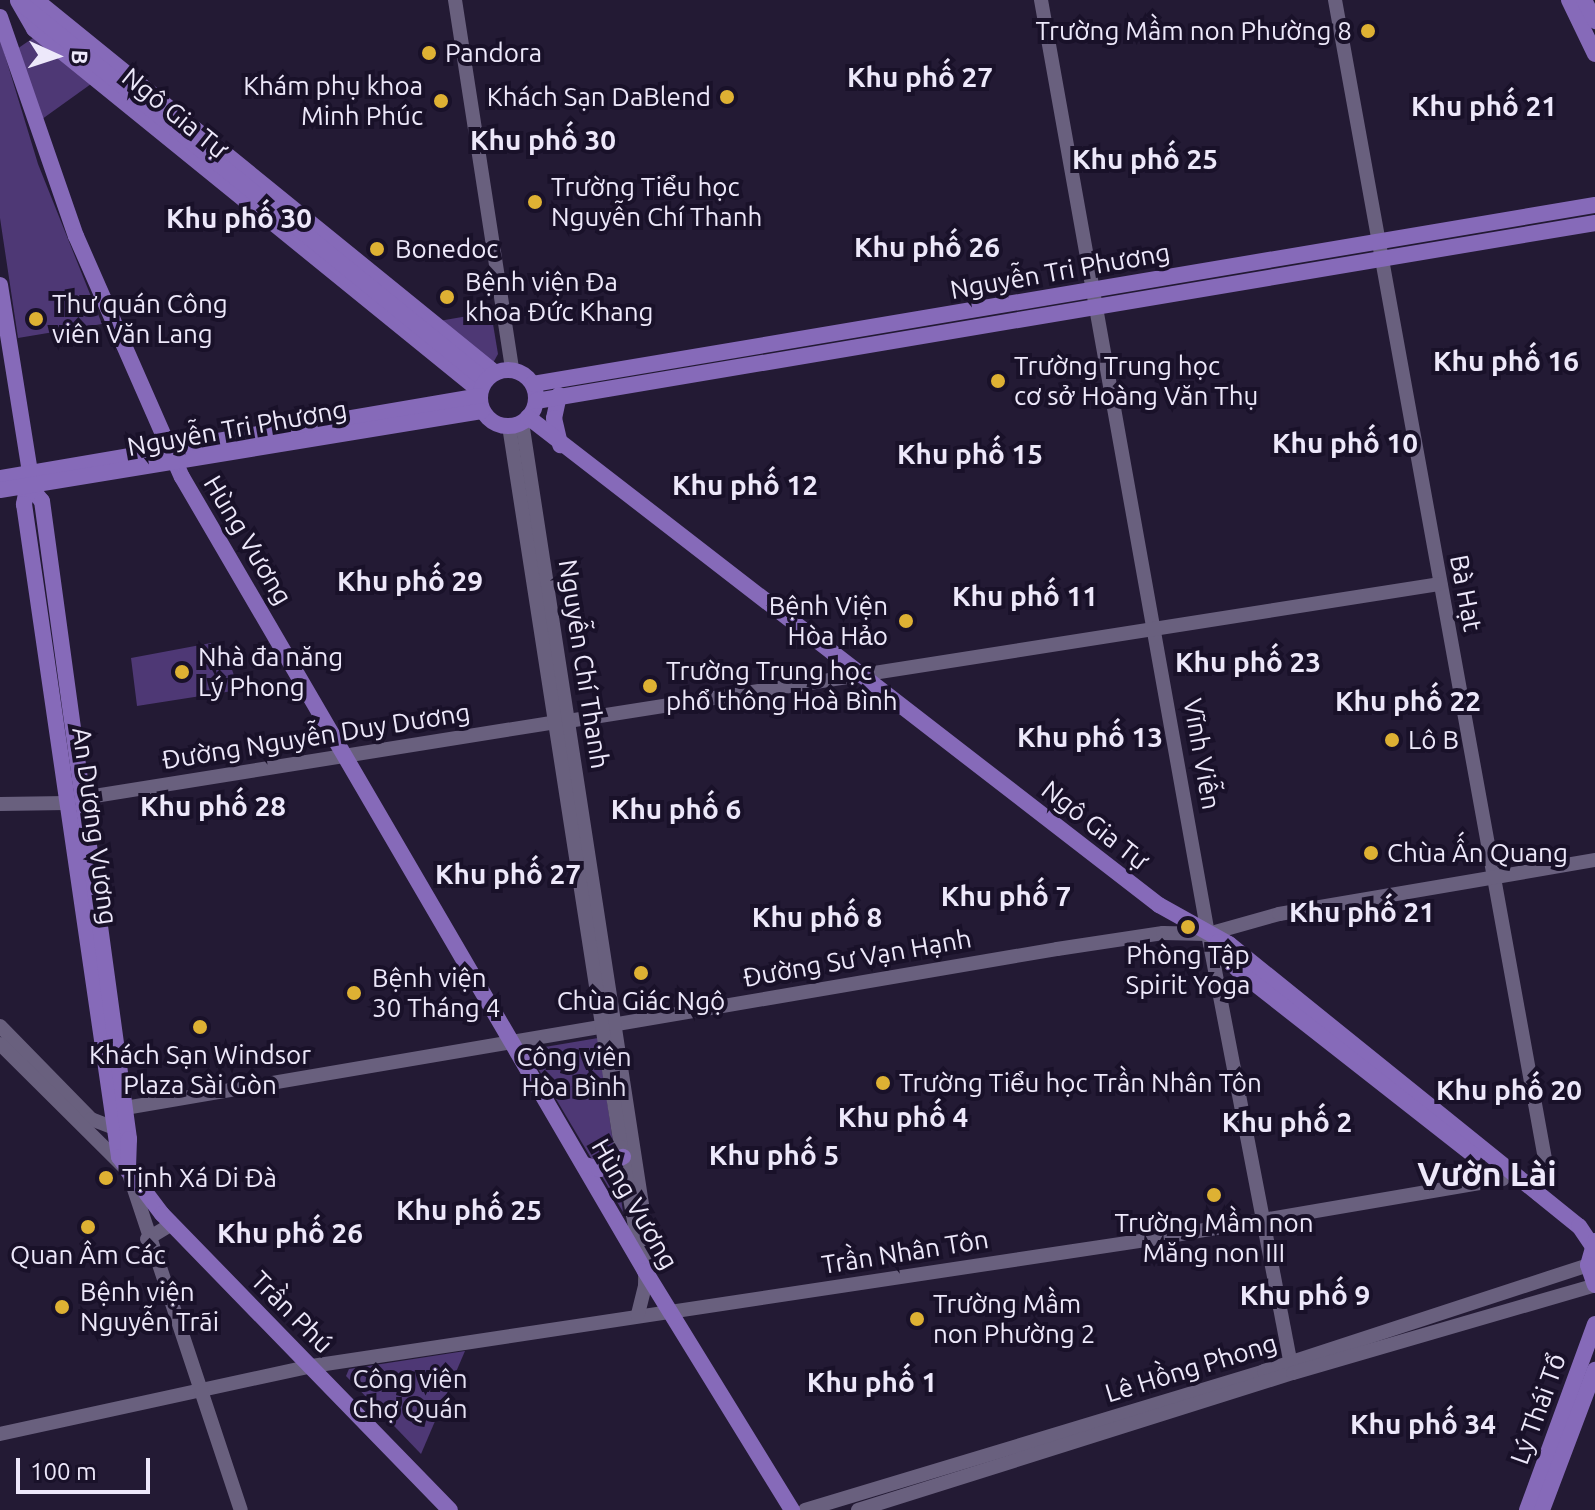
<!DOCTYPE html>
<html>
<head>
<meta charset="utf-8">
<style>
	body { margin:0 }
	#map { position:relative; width:1595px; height:1510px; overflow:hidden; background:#231a34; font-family:Ubuntu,sans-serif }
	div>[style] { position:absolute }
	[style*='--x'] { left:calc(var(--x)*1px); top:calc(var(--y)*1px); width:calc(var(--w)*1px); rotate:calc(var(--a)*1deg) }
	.green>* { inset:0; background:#4e3875 }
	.tertiary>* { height:14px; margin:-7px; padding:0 7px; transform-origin:7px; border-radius:7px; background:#69607e }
	.secondary>* { height:14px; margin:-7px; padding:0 7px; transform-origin:7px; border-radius:7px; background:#69607e }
	.primary>* { height:16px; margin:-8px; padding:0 8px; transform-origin:8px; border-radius:8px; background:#866ab9 }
	.primary>.ring { margin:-8px; padding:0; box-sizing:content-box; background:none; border:16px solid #866ab9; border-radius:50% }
	.dots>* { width:22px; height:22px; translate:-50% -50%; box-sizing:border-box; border:4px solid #191129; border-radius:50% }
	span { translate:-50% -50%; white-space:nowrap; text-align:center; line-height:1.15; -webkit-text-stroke:8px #191129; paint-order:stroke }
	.poi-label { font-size:26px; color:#ede8fa }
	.right { translate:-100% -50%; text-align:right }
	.left { translate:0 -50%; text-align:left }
	.street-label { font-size:26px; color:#ede8fa }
	.park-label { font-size:26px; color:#e4dff2 }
	.neighbourhood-label { font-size:28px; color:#ede8fa; font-weight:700 }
	.district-label { font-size:34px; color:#ede8fa; font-weight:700 }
	.north { position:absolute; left:16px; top:16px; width:80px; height:80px; -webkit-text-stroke:6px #191129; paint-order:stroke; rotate:93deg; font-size:22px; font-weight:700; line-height:32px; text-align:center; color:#ede8fa }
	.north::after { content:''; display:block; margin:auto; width:28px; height:36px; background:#ede8fa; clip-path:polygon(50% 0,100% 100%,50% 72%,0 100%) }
	.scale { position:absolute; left:16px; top:1458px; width:134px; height:36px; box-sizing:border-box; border:4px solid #ede8fa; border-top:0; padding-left:10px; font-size:24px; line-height:28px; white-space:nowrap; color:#ede8fa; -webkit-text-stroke:6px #191129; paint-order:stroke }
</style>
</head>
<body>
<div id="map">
	<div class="green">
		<div style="clip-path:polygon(33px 38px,91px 84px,38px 122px,17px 49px)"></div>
		<div style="clip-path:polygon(0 39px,38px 164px,102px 324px,18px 338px,0 218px)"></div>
		<div style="clip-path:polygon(491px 312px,498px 354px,493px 363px,439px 321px)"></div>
		<div style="clip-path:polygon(211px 643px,214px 657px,227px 655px,239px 690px,137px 706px,131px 658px)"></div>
		<div style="clip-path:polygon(598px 1038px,623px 1212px,527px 1050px)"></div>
		<div style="clip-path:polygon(465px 1351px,421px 1454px,346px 1376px,349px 1369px)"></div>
	</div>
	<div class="tertiary">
		<div style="--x:1041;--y:0;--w:949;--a:79.86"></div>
		<div style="--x:1208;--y:934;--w:446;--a:79.1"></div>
		<div style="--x:1335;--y:0;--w:1189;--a:79.73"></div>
		<div style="--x:1547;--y:1170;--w:26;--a:111"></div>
		<div style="--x:568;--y:721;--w:883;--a:-8.93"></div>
		<div style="--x:82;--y:798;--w:480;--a:-9.1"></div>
		<div style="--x:0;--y:804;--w:67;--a:-0.9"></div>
		<div style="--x:1222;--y:997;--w:14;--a:-56"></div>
		<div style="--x:1230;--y:985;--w:21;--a:-17"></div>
		<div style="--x:125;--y:1108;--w:945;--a:-9.68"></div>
		<div style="--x:1057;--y:949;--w:107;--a:-8.6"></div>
		<div style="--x:1163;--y:933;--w:45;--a:1.3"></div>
		<div style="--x:1208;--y:934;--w:74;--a:-15.7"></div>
		<div style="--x:1279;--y:914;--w:321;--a:-9.7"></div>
		<div style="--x:0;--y:1434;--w:319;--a:-12.3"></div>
		<div style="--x:312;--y:1366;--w:843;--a:-8.59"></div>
		<div style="--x:1146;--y:1240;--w:362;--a:-9.7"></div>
	</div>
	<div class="secondary">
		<div style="--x:455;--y:0;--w:373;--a:81.2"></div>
		<div style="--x:522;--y:422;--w:817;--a:81.28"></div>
		<div style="--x:646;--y:1230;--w:56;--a:91"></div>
		<div style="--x:645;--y:1286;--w:30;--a:104"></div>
		<div style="--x:509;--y:426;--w:730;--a:81.17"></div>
		<div style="--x:621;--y:1147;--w:86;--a:80"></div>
		<div style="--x:636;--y:1232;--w:17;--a:57"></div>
		<div style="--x:0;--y:1026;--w:130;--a:45.6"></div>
		<div style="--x:91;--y:1119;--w:25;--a:21"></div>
		<div style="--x:0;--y:1044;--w:180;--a:44.8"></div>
		<div style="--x:128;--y:1171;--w:357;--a:71.6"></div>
		<div style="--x:147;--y:1239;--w:29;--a:-31"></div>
		<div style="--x:805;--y:1510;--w:480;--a:-16.8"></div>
		<div style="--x:1264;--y:1371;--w:341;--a:-18.1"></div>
		<div style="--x:858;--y:1510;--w:456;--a:-17.5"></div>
		<div style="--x:1293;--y:1373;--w:315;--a:-16.2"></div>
	</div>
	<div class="primary">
		<div style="--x:36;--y:0;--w:590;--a:39.08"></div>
		<div style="--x:1569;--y:0;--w:60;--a:64.3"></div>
		<div style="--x:1584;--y:0;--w:24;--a:62"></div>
		<div style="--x:18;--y:1;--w:32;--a:60"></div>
		<div style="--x:34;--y:29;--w:574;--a:39.06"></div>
		<div style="--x:23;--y:5;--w:595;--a:39.07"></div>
		<div style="--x:0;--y:17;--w:232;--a:70.9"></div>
		<div style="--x:76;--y:236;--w:263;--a:66.3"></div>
		<div style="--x:182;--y:477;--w:919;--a:59.75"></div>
		<div style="--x:645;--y:1271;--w:281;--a:58.4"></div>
		<div style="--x:0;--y:285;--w:190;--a:80.9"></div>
		<div style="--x:30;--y:473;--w:32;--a:101"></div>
		<div style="--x:24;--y:504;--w:660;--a:81.72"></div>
		<div style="--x:119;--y:1157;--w:71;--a:53"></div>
		<div style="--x:162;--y:1214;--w:413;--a:45.8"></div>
		<div class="ring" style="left:480px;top:370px;width:40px;height:40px"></div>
		<div style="--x:533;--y:384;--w:1077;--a:-9.57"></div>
		<div style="--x:559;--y:395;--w:24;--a:102"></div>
		<div style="--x:554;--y:418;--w:28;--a:77"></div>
		<div style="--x:536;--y:401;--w:1074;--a:-9.54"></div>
		<div style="--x:528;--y:417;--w:798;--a:37.72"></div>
		<div style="--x:1159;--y:905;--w:80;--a:29.1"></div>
		<div style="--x:1229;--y:944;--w:449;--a:38.9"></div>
		<div style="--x:1579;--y:1226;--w:23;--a:56"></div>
		<div style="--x:0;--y:478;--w:486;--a:-9.7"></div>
		<div style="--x:31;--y:488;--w:17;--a:50"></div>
		<div style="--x:42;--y:501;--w:644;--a:82.23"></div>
		<div style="--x:129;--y:1139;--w:32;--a:92"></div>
		<div style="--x:0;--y:490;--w:488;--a:-9.3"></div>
		<div style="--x:1218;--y:942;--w:12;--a:76"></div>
		<div style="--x:1221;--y:954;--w:33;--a:43"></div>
		<div style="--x:1245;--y:976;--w:290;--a:38.1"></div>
		<div style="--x:585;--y:1165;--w:15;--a:16"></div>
		<div style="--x:599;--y:1169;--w:27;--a:-27"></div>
		<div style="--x:1595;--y:1241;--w:25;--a:106"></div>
		<div style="--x:1588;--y:1265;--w:21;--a:71"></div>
		<div style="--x:1527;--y:1510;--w:198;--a:-69.9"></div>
		<div style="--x:1542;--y:1510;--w:150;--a:-69.3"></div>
	</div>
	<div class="dots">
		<div style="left:1368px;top:31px;background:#deb133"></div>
		<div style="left:429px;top:53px;background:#deb133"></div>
		<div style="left:727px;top:97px;background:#deb133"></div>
		<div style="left:441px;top:101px;background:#deb133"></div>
		<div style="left:535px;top:202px;background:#deb133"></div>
		<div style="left:377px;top:249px;background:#deb133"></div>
		<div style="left:447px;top:297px;background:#deb133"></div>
		<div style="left:36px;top:319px;background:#deb133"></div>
		<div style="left:998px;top:381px;background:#deb133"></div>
		<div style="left:906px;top:621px;background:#deb133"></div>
		<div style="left:182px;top:672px;background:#deb133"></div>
		<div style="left:650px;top:686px;background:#deb133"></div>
		<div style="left:1392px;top:740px;background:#deb133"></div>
		<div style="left:1371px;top:853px;background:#deb133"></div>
		<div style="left:1188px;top:927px;background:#deb133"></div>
		<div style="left:641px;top:973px;background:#deb133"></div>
		<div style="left:354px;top:993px;background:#deb133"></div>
		<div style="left:200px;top:1027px;background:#deb133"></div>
		<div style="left:883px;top:1083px;background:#deb133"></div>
		<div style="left:106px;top:1178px;background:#deb133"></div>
		<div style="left:1214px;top:1195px;background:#deb133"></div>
		<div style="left:88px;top:1227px;background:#deb133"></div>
		<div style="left:62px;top:1307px;background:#deb133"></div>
		<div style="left:917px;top:1319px;background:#deb133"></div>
	</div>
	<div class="poi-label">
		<span class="right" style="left:1352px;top:31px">Trường Mầm non Phường 8</span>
		<span class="left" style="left:445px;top:53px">Pandora</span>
		<span class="right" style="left:423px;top:101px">Khám phụ khoa<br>Minh Phúc</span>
		<span class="right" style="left:711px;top:97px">Khách Sạn DaBlend</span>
		<span class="left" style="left:551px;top:202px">Trường Tiểu học<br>Nguyễn Chí Thanh</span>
		<span class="left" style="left:395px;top:249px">Bonedoc</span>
		<span class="left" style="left:465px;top:297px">Bệnh viện Đa<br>khoa Đức Khang</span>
		<span class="left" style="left:52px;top:319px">Thư quán Công<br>viên Văn Lang</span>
		<span class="left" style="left:1014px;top:381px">Trường Trung học<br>cơ sở Hoàng Văn Thụ</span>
		<span class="right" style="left:888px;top:621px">Bệnh Viện<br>Hòa Hảo</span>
		<span class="left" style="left:198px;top:672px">Nhà đa năng<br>Lý Phong</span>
		<span class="left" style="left:666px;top:686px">Trường Trung học<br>phổ thông Hoà Bình</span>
		<span class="left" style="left:1408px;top:740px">Lô B</span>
		<span class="left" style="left:1387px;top:853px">Chùa Ấn Quang</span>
		<span style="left:1188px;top:970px">Phòng Tập<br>Spirit Yoga</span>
		<span class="left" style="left:372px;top:993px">Bệnh viện<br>30 Tháng 4</span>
		<span style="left:641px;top:1001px">Chùa Giác Ngộ</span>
		<span style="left:200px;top:1070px">Khách Sạn Windsor<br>Plaza Sài Gòn</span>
		<span class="left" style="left:899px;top:1083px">Trường Tiểu học Trần Nhân Tôn</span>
		<span class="left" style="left:122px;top:1178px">Tịnh Xá Di Đà</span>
		<span style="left:1214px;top:1238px">Trường Mầm non<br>Măng non III</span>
		<span style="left:88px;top:1255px">Quan Âm Các</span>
		<span class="left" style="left:80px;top:1307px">Bệnh viện<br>Nguyễn Trãi</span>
		<span class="left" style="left:933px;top:1319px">Trường Mầm<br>non Phường 2</span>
	</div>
	<div class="street-label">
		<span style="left:175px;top:113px;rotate:39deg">Ngô Gia Tự</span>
		<span style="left:1060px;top:271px;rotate:-10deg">Nguyễn Tri Phương</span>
		<span style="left:237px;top:428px;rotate:-10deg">Nguyễn Tri Phương</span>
		<span style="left:248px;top:540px;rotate:59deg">Hùng Vương</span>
		<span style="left:1466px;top:593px;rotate:79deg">Bà Hạt</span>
		<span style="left:584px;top:664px;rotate:81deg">Nguyễn Chí Thanh</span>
		<span style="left:316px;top:736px;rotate:-9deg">Đường Nguyễn Duy Dương</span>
		<span style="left:1202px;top:754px;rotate:80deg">Vĩnh Viễn</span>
		<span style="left:1095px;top:825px;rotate:38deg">Ngô Gia Tự</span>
		<span style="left:95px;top:826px;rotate:82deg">An Dương Vương</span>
		<span style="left:857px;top:958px;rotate:-10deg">Đường Sư Vạn Hạnh</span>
		<span style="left:635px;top:1204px;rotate:60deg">Hùng Vương</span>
		<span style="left:905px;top:1252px;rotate:-9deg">Trần Nhân Tôn</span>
		<span style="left:292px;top:1312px;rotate:45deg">Trần Phú</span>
		<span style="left:1191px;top:1368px;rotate:-17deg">Lê Hồng Phong</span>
		<span style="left:1538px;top:1409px;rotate:-70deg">Lý Thái Tổ</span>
	</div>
	<div class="park-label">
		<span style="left:574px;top:1072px">Công viên<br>Hòa Bình</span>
		<span style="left:410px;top:1394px">Công viên<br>Chợ Quán</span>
	</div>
	<div class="neighbourhood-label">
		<span style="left:920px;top:77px">Khu phố 27</span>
		<span style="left:1484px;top:106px">Khu phố 21</span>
		<span style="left:543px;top:140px">Khu phố 30</span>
		<span style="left:1145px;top:159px">Khu phố 25</span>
		<span style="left:239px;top:218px">Khu phố 30</span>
		<span style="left:927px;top:247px">Khu phố 26</span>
		<span style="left:1506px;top:361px">Khu phố 16</span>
		<span style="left:1345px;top:443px">Khu phố 10</span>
		<span style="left:970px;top:454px">Khu phố 15</span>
		<span style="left:745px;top:485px">Khu phố 12</span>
		<span style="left:410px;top:581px">Khu phố 29</span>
		<span style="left:1025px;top:596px">Khu phố 11</span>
		<span style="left:1248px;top:662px">Khu phố 23</span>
		<span style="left:1408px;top:701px">Khu phố 22</span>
		<span style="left:1090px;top:737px">Khu phố 13</span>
		<span style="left:213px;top:806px">Khu phố 28</span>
		<span style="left:676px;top:809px">Khu phố 6</span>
		<span style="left:508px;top:874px">Khu phố 27</span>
		<span style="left:1006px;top:896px">Khu phố 7</span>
		<span style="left:1362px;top:912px">Khu phố 21</span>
		<span style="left:817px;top:917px">Khu phố 8</span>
		<span style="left:1509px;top:1090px">Khu phố 20</span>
		<span style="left:903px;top:1117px">Khu phố 4</span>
		<span style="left:1287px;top:1122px">Khu phố 2</span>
		<span style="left:774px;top:1155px">Khu phố 5</span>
		<span style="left:469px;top:1210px">Khu phố 25</span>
		<span style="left:290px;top:1233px">Khu phố 26</span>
		<span style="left:1305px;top:1295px">Khu phố 9</span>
		<span style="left:872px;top:1382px">Khu phố 1</span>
		<span style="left:1423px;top:1424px">Khu phố 34</span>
	</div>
	<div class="district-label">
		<span style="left:1487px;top:1174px">Vườn Lài</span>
	</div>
	<div class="north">B</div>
	<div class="scale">100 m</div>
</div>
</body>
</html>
